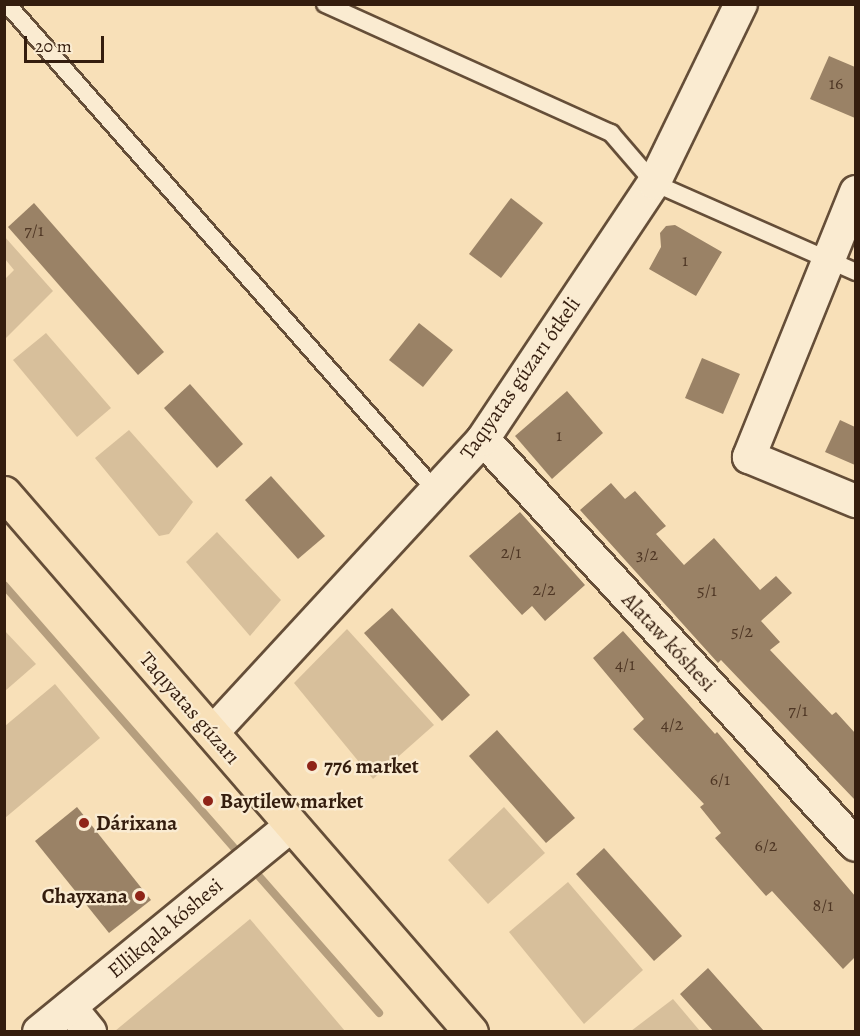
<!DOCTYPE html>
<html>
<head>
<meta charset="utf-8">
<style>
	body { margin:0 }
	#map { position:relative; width:860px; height:1036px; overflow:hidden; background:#f8e0b8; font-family:Alegreya,serif }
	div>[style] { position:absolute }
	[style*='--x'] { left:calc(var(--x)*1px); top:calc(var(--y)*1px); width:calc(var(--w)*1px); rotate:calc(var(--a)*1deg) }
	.green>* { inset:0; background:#d7bf9b }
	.stream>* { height:8px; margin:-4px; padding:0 4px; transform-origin:4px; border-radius:4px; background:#b59e7e }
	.building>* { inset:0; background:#9a8266 }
	.roads { filter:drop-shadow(2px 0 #654e38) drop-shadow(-2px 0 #654e38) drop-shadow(0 2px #654e38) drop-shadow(0 -2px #654e38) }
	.service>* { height:16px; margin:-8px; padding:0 8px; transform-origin:8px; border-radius:8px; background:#faebd1 }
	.minor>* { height:32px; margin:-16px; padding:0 16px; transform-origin:16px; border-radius:16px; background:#faebd1 }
	.trunk>* { height:33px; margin:-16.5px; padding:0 16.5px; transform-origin:16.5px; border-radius:16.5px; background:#f8e0b8 }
	.dots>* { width:16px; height:16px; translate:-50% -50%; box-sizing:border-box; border:3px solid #faebd1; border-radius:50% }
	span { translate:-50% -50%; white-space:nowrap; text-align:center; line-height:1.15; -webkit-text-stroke:4.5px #faebd1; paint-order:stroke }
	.number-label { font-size:18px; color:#4e3624 }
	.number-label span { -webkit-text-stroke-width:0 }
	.street-label { font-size:21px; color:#341d0e }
	.poi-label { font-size:21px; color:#341d0e; font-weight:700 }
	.left { translate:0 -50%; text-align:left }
	.right { translate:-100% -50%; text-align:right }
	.frame { position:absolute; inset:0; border:6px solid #341d0e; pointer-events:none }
	.scale { position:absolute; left:24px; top:36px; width:80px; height:27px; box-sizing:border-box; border:3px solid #341d0e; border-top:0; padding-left:8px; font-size:18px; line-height:21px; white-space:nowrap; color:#341d0e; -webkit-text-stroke:4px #faebd1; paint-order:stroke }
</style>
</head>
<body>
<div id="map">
	<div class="green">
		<div style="clip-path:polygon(4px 236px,53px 291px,5px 339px,5px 279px,14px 270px,5px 259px)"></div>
		<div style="clip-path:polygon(46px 333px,111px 408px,77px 437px,13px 360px)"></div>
		<div style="clip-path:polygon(129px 430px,193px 502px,169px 534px,159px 536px,95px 458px)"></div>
		<div style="clip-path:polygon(217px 532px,281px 600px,250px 636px,186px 562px)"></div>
		<div style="clip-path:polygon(347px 629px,434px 725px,373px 779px,294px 683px)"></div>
		<div style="clip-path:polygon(4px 630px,36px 664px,5px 691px,4px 691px)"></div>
		<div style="clip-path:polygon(55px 684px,100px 738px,5px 818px,5px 726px)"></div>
		<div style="clip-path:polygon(504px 807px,545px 853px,488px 904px,448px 860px)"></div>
		<div style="clip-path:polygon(568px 882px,643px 970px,584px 1024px,509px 932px)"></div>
		<div style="clip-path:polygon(250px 919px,345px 1031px,115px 1031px)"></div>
		<div style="clip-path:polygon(673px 999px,700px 1031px,631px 1031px)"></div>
	</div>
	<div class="stream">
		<div style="--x:4;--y:585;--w:352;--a:48.8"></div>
		<div style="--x:257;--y:874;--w:185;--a:48.7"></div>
	</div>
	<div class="building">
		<div style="clip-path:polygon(829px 56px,855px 67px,855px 118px,810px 99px)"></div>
		<div style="clip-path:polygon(511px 198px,543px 223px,501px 278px,469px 254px)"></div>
		<div style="clip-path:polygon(34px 203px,164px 352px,138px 375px,8px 227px)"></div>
		<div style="clip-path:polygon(675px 225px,722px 252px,696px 296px,649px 269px,661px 247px,660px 233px,666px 226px)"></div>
		<div style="clip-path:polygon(419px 323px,453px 350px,423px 387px,389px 360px)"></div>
		<div style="clip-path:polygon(702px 358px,740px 374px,723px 414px,685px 398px)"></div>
		<div style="clip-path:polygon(190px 384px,243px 444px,217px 468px,164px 408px)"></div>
		<div style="clip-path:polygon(567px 391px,603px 433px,552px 479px,515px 436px)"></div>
		<div style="clip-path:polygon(840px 420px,855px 427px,855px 465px,825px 452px)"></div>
		<div style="clip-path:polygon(271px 476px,325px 536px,298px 559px,245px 500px)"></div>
		<div style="clip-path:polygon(611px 483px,625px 499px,635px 491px,666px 526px,656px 534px,684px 565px,714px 538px,760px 590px,776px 576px,792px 593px,761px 621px,780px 642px,770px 650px,832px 715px,836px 712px,855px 733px,855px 800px,721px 660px,718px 663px,580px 510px)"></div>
		<div style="clip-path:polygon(520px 512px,585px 585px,545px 621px,532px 606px,522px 615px,469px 556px)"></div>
		<div style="clip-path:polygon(392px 608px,470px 695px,442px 721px,364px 633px)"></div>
		<div style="clip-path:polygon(623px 631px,715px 734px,717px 732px,855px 896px,855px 957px,843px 969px,772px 891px,766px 896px,715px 838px,721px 833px,700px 807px,704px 804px,633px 729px,644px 719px,593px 658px)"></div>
		<div style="clip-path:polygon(497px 730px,575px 818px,546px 843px,469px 756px)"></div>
		<div style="clip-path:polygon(77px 807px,151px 900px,109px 933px,35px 841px)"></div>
		<div style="clip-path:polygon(604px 848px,682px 936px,654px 961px,576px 874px)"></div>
		<div style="clip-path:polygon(708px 968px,747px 1012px,765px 1032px,714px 1032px,680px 994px)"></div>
	</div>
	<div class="roads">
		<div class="service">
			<div style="--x:7;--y:4;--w:648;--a:48.63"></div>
			<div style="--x:325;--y:4;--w:314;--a:24.3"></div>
			<div style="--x:611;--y:133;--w:66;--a:49.3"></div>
			<div style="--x:654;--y:183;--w:221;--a:23.8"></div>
		</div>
		<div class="minor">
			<div style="--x:856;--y:192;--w:286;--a:112"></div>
			<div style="--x:749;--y:457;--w:116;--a:22.4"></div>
			<div style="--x:483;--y:439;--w:551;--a:47.43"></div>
			<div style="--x:212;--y:733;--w:400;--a:-47.3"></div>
			<div style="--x:483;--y:439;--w:308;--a:-56.3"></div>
			<div style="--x:654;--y:183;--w:199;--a:-64.1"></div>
			<div style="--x:70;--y:1007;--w:32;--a:51"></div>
			<div style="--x:39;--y:1032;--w:325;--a:-39.3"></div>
		</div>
		<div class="trunk">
			<div style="--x:4;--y:493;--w:713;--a:49.09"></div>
		</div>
	</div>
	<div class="dots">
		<div style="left:312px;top:766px;background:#8f2418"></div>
		<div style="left:208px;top:801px;background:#8f2418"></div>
		<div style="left:84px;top:823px;background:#8f2418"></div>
		<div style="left:140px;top:896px;background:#8f2418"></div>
	</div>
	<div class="number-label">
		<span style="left:836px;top:83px">16</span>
		<span style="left:34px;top:230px">7/1</span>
		<span style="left:685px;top:260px">1</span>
		<span style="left:559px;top:435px">1</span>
		<span style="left:511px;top:552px">2/1</span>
		<span style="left:647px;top:554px">3/2</span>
		<span style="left:544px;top:589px">2/2</span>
		<span style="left:707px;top:590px">5/1</span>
		<span style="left:742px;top:631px">5/2</span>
		<span style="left:625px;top:664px">4/1</span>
		<span style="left:798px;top:710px">7/1</span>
		<span style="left:672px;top:724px">4/2</span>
		<span style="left:720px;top:779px">6/1</span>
		<span style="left:766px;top:845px">6/2</span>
		<span style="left:823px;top:905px">8/1</span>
	</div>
	<div class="street-label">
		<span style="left:520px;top:378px;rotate:-55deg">Taqıyatas gúzarı ótkeli</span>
		<span style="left:669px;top:642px;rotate:47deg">Alataw kóshesi</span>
		<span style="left:190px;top:708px;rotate:49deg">Taqıyatas gúzarı</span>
		<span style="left:165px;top:928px;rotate:-40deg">Ellikqala kóshesi</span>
	</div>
	<div class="poi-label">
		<span class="left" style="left:324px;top:766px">776 market</span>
		<span class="left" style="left:220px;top:801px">Baytilew market</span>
		<span class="left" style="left:96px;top:823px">Dárixana</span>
		<span class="right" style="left:128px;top:896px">Chayxana</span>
	</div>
	<div class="frame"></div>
	<div class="scale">20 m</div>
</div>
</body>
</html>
